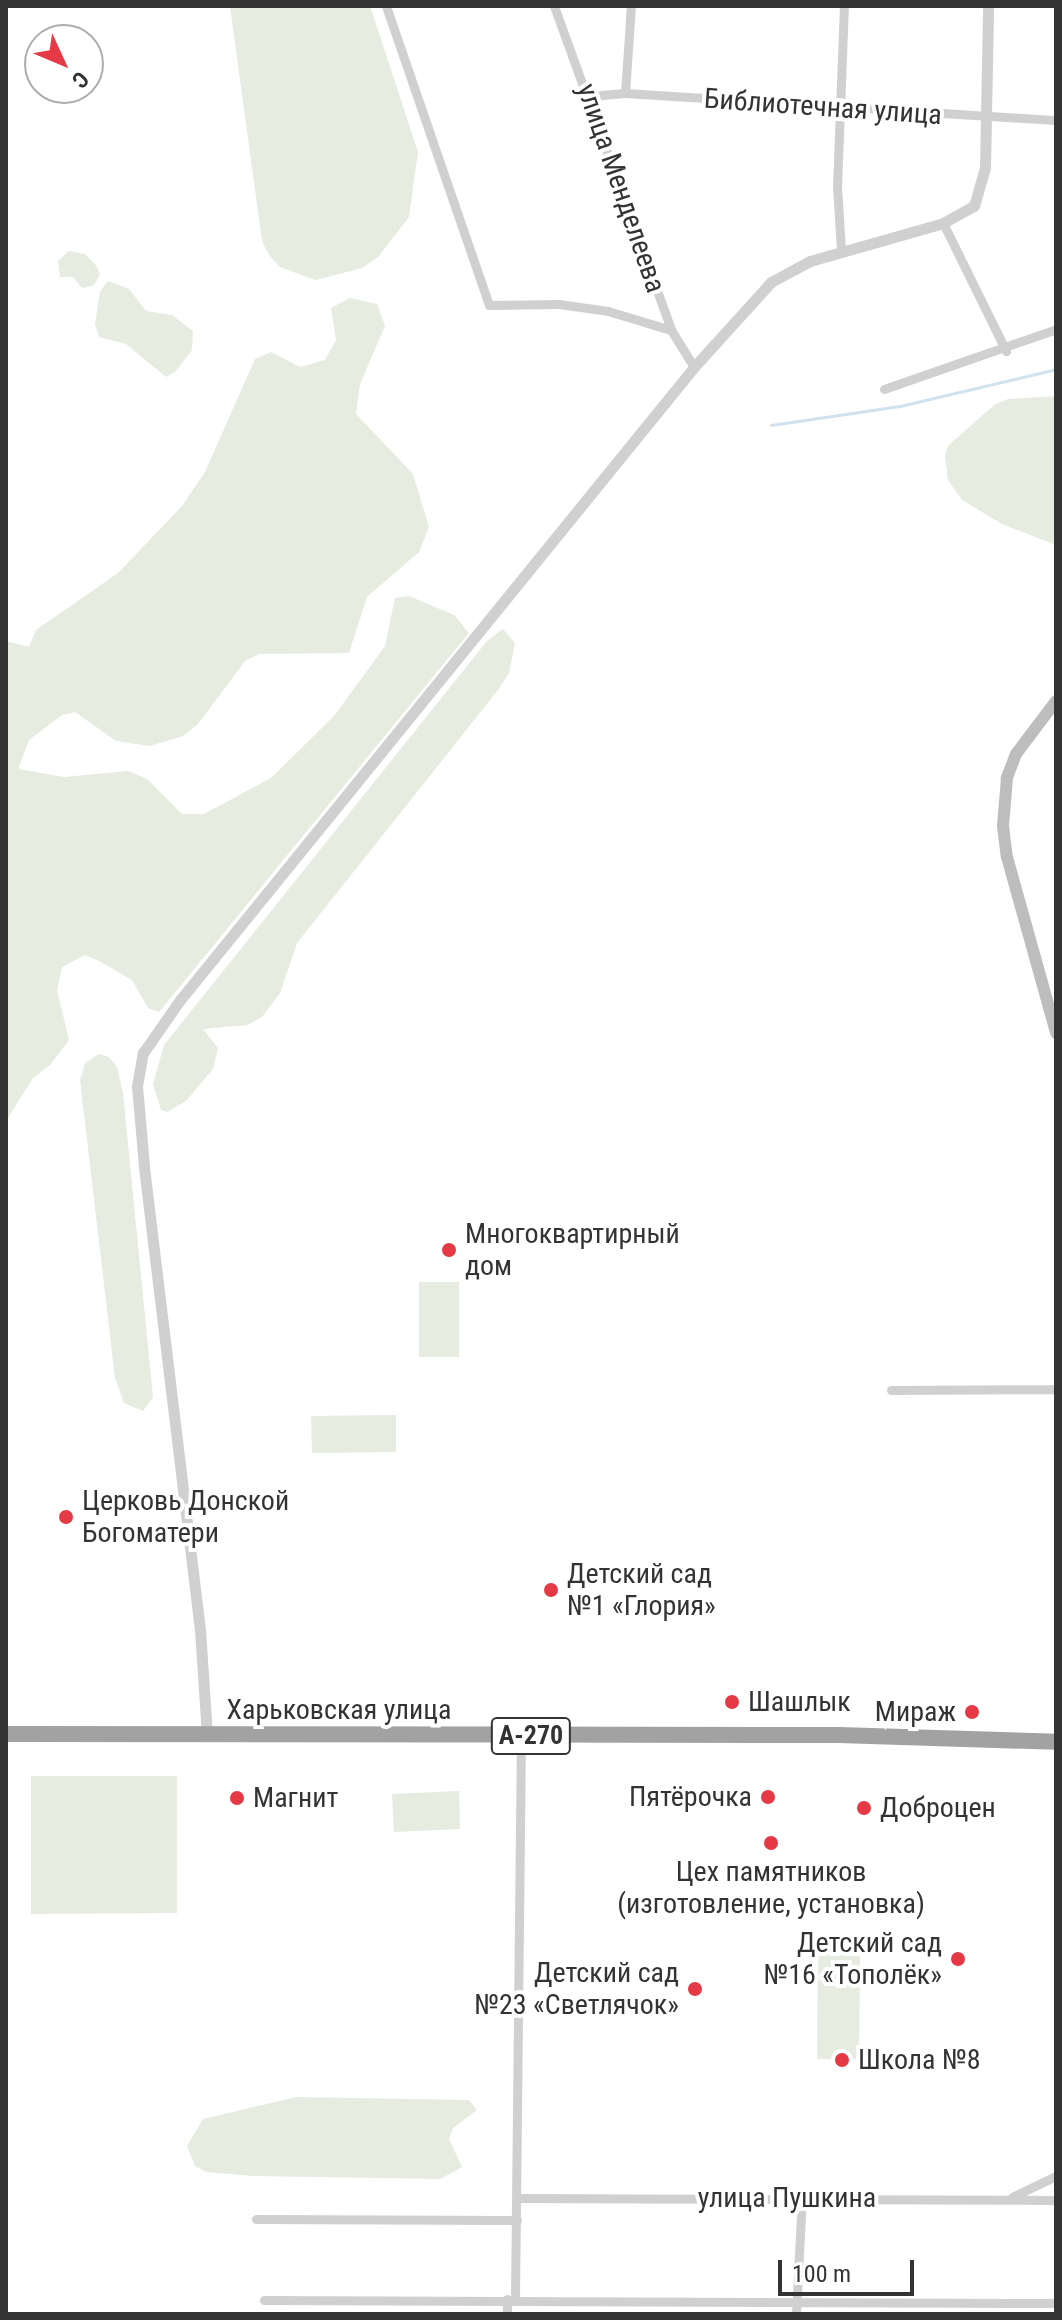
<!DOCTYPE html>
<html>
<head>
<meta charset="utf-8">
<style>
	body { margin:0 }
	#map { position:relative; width:1062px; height:2320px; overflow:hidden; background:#fff; font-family:"Roboto Condensed",sans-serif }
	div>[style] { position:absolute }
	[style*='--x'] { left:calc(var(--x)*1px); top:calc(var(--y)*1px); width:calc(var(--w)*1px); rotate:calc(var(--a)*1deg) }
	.green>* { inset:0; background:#e6ecdf }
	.stream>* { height:3px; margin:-1.5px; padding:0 1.5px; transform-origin:1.5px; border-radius:1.5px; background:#cfe2ee }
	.minor>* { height:9px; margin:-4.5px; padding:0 4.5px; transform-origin:4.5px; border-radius:4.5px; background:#d0d0d0 }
	.tertiary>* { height:11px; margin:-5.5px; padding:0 5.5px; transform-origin:5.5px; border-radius:5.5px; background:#d0d0d0 }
	.secondary>* { height:12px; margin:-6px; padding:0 6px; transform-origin:6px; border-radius:6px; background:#bdbdbd }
	.trunk>* { height:16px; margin:-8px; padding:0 8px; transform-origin:8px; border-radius:8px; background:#a2a2a2 }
	.dots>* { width:22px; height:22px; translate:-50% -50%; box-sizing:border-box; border:4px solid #fff; border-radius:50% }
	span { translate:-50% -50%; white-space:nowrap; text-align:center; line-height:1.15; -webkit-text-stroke:8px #fff; paint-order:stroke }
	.shield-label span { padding:2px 6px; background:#fff; border:2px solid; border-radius:6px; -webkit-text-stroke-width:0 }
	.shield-label { font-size:26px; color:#333; font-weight:700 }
	.street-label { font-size:28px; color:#333 }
	.poi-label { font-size:28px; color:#333 }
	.left { translate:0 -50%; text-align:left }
	.right { translate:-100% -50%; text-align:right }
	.frame { position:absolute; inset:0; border:8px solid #333; pointer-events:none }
	.north { position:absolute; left:24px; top:24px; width:80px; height:80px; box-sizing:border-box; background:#fff; border:2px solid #adadad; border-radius:50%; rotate:134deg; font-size:22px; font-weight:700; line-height:32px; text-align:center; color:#333 }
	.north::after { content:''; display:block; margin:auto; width:28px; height:36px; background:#e63946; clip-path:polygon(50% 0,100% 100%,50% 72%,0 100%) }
	.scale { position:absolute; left:778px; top:2260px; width:136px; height:36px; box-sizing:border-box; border:4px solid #333; border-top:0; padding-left:10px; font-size:24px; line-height:28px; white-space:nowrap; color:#333; -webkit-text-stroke:6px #fff; paint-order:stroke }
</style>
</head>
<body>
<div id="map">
	<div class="green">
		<div style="clip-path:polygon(230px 6px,370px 6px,418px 152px,409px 217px,378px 257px,362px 268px,315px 280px,280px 267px,269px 255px,262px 241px)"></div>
		<div style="clip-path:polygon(69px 251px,85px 254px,95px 264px,100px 274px,94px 285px,82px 288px,73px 277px,60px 277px,58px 261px)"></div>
		<div style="clip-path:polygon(108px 281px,129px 289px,146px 311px,172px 315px,193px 331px,192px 350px,175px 372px,166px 377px,126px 344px,99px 337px,95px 324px,100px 291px)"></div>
		<div style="clip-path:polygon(350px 298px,377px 304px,385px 326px,360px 384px,356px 414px,413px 474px,429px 527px,419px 552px,367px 597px,349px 653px,259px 654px,245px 661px,198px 724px,183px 736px,150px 746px,116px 741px,75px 712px,62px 715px,29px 740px,18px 769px,64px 777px,128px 771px,147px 779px,182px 814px,204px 814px,271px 778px,334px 716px,385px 646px,395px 598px,409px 596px,454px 615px,469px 633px,159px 1012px,148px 1008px,132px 980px,99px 961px,85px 955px,62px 967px,57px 990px,69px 1040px,50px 1065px,33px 1078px,6px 1121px,6px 641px,29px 647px,36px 630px,118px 573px,182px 506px,205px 472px,255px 359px,271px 352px,300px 367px,325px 360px,336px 340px,331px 308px)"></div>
		<div style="clip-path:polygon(1056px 396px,1056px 545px,1002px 524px,962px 500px,948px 480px,945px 456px,948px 446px,994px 405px,1008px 399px)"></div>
		<div style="clip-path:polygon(503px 629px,515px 643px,509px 673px,498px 690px,297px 943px,280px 993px,262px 1017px,247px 1025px,203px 1029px,218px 1048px,213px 1069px,186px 1101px,167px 1112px,161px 1110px,153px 1084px,164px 1045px,487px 641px)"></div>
		<div style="clip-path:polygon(99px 1054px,109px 1057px,117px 1067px,123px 1093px,153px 1397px,143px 1411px,124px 1403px,115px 1378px,80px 1080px,85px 1063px)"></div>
		<div style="clip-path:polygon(419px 1282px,459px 1282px,459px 1357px,419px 1357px)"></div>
		<div style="clip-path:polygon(396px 1415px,396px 1452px,312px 1453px,311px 1416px)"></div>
		<div style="clip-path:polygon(31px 1776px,177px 1776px,177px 1913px,31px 1914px)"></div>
		<div style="clip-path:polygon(459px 1791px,460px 1829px,394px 1832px,392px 1794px)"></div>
		<div style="clip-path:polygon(818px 1954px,860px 1955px,859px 2059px,817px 2059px)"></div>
		<div style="clip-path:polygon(297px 2097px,469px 2100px,477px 2110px,453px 2128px,449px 2139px,462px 2167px,440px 2179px,253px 2176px,206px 2172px,195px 2166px,187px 2146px,203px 2119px)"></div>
	</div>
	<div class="stream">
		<div style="--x:771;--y:425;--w:130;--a:-8.4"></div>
		<div style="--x:900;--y:406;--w:160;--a:-13.3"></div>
	</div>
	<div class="minor">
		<div style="--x:386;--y:6;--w:316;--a:71"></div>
		<div style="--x:489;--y:305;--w:70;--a:-0.8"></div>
		<div style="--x:559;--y:304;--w:49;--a:8.1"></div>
		<div style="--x:608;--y:311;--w:66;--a:16.8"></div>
		<div style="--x:554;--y:6;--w:344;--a:70.1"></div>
		<div style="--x:671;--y:330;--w:44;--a:58.1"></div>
		<div style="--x:625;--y:93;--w:87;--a:-86.1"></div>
		<div style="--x:590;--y:96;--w:35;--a:-5"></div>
		<div style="--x:625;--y:93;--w:432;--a:3.6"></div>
		<div style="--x:943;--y:223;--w:143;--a:63.8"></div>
		<div style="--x:841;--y:250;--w:63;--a:-93.6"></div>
		<div style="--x:837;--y:187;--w:181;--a:-87.8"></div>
		<div style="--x:884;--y:389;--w:182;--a:-19.2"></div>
		<div style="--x:891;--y:1390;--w:165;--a:-0.3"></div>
		<div style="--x:1012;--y:2197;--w:49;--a:-25.5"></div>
		<div style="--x:517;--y:2198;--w:539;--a:0.21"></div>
		<div style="--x:256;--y:2219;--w:261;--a:0.2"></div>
		<div style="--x:515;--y:2299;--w:563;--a:-89.39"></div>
		<div style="--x:264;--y:2300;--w:792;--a:0.22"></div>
		<div style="--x:507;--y:2314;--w:15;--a:-90"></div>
		<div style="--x:796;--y:2314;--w:117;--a:-87.1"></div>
	</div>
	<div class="tertiary">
		<div style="--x:207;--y:1735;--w:105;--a:-93.8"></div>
		<div style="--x:200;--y:1630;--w:467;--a:-96.9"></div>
		<div style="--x:144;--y:1166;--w:80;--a:-95"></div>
		<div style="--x:137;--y:1086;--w:34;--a:-80"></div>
		<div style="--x:143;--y:1053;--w:65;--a:-55.1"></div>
		<div style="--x:180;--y:1000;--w:815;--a:-50.92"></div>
		<div style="--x:694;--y:367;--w:115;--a:-47.8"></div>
		<div style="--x:771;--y:282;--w:44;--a:-28.3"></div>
		<div style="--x:810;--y:261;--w:138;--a:-15.9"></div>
		<div style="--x:943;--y:223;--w:35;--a:-29"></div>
		<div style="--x:974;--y:206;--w:40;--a:-74"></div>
		<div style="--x:985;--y:168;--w:162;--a:-88.9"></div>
	</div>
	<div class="secondary">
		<div style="--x:1056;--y:701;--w:66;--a:127"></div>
		<div style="--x:1016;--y:754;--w:26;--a:111"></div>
		<div style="--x:1007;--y:778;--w:48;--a:94.8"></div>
		<div style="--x:1003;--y:826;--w:31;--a:83"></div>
		<div style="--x:1007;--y:857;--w:183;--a:74.4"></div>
	</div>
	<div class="trunk">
		<div style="--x:6;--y:1734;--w:833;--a:0.07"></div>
		<div style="--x:839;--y:1735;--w:217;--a:1.8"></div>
	</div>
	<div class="dots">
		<div style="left:449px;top:1250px;background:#e63946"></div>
		<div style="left:66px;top:1517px;background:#e63946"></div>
		<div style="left:551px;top:1590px;background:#e63946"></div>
		<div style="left:732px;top:1702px;background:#e63946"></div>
		<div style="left:972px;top:1712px;background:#e63946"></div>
		<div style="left:768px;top:1797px;background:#e63946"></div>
		<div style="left:237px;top:1798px;background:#e63946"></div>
		<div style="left:864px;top:1808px;background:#e63946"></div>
		<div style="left:771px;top:1843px;background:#e63946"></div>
		<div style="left:958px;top:1959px;background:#e63946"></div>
		<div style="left:695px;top:1989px;background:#e63946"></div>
		<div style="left:842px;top:2060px;background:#e63946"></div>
	</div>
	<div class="shield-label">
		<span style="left:531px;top:1736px">А-270</span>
	</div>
	<div class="street-label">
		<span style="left:823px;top:107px;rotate:4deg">Библиотечная улица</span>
		<span style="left:621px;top:188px;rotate:71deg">улица Менделеева</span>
		<span style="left:339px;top:1710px">Харьковская улица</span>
		<span style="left:787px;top:2198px">улица Пушкина</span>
	</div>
	<div class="poi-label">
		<span class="left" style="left:465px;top:1250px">Многоквартирный<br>дом</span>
		<span class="left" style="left:82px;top:1517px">Церковь Донской<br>Богоматери</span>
		<span class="left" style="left:567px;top:1590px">Детский сад<br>№1 «Глория»</span>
		<span class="left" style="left:748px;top:1702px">Шашлык</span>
		<span class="right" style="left:956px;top:1712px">Мираж</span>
		<span class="right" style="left:752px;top:1797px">Пятёрочка</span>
		<span class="left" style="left:253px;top:1798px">Магнит</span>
		<span class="left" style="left:880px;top:1808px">Доброцен</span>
		<span style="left:771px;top:1888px">Цех памятников<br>(изготовление, установка)</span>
		<span class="right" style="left:942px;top:1959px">Детский сад<br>№16 «Тополёк»</span>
		<span class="right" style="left:679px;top:1989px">Детский сад<br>№23 «Светлячок»</span>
		<span class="left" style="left:858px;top:2060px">Школа №8</span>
	</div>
	<div class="frame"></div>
	<div class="north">С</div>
	<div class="scale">100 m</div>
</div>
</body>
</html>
